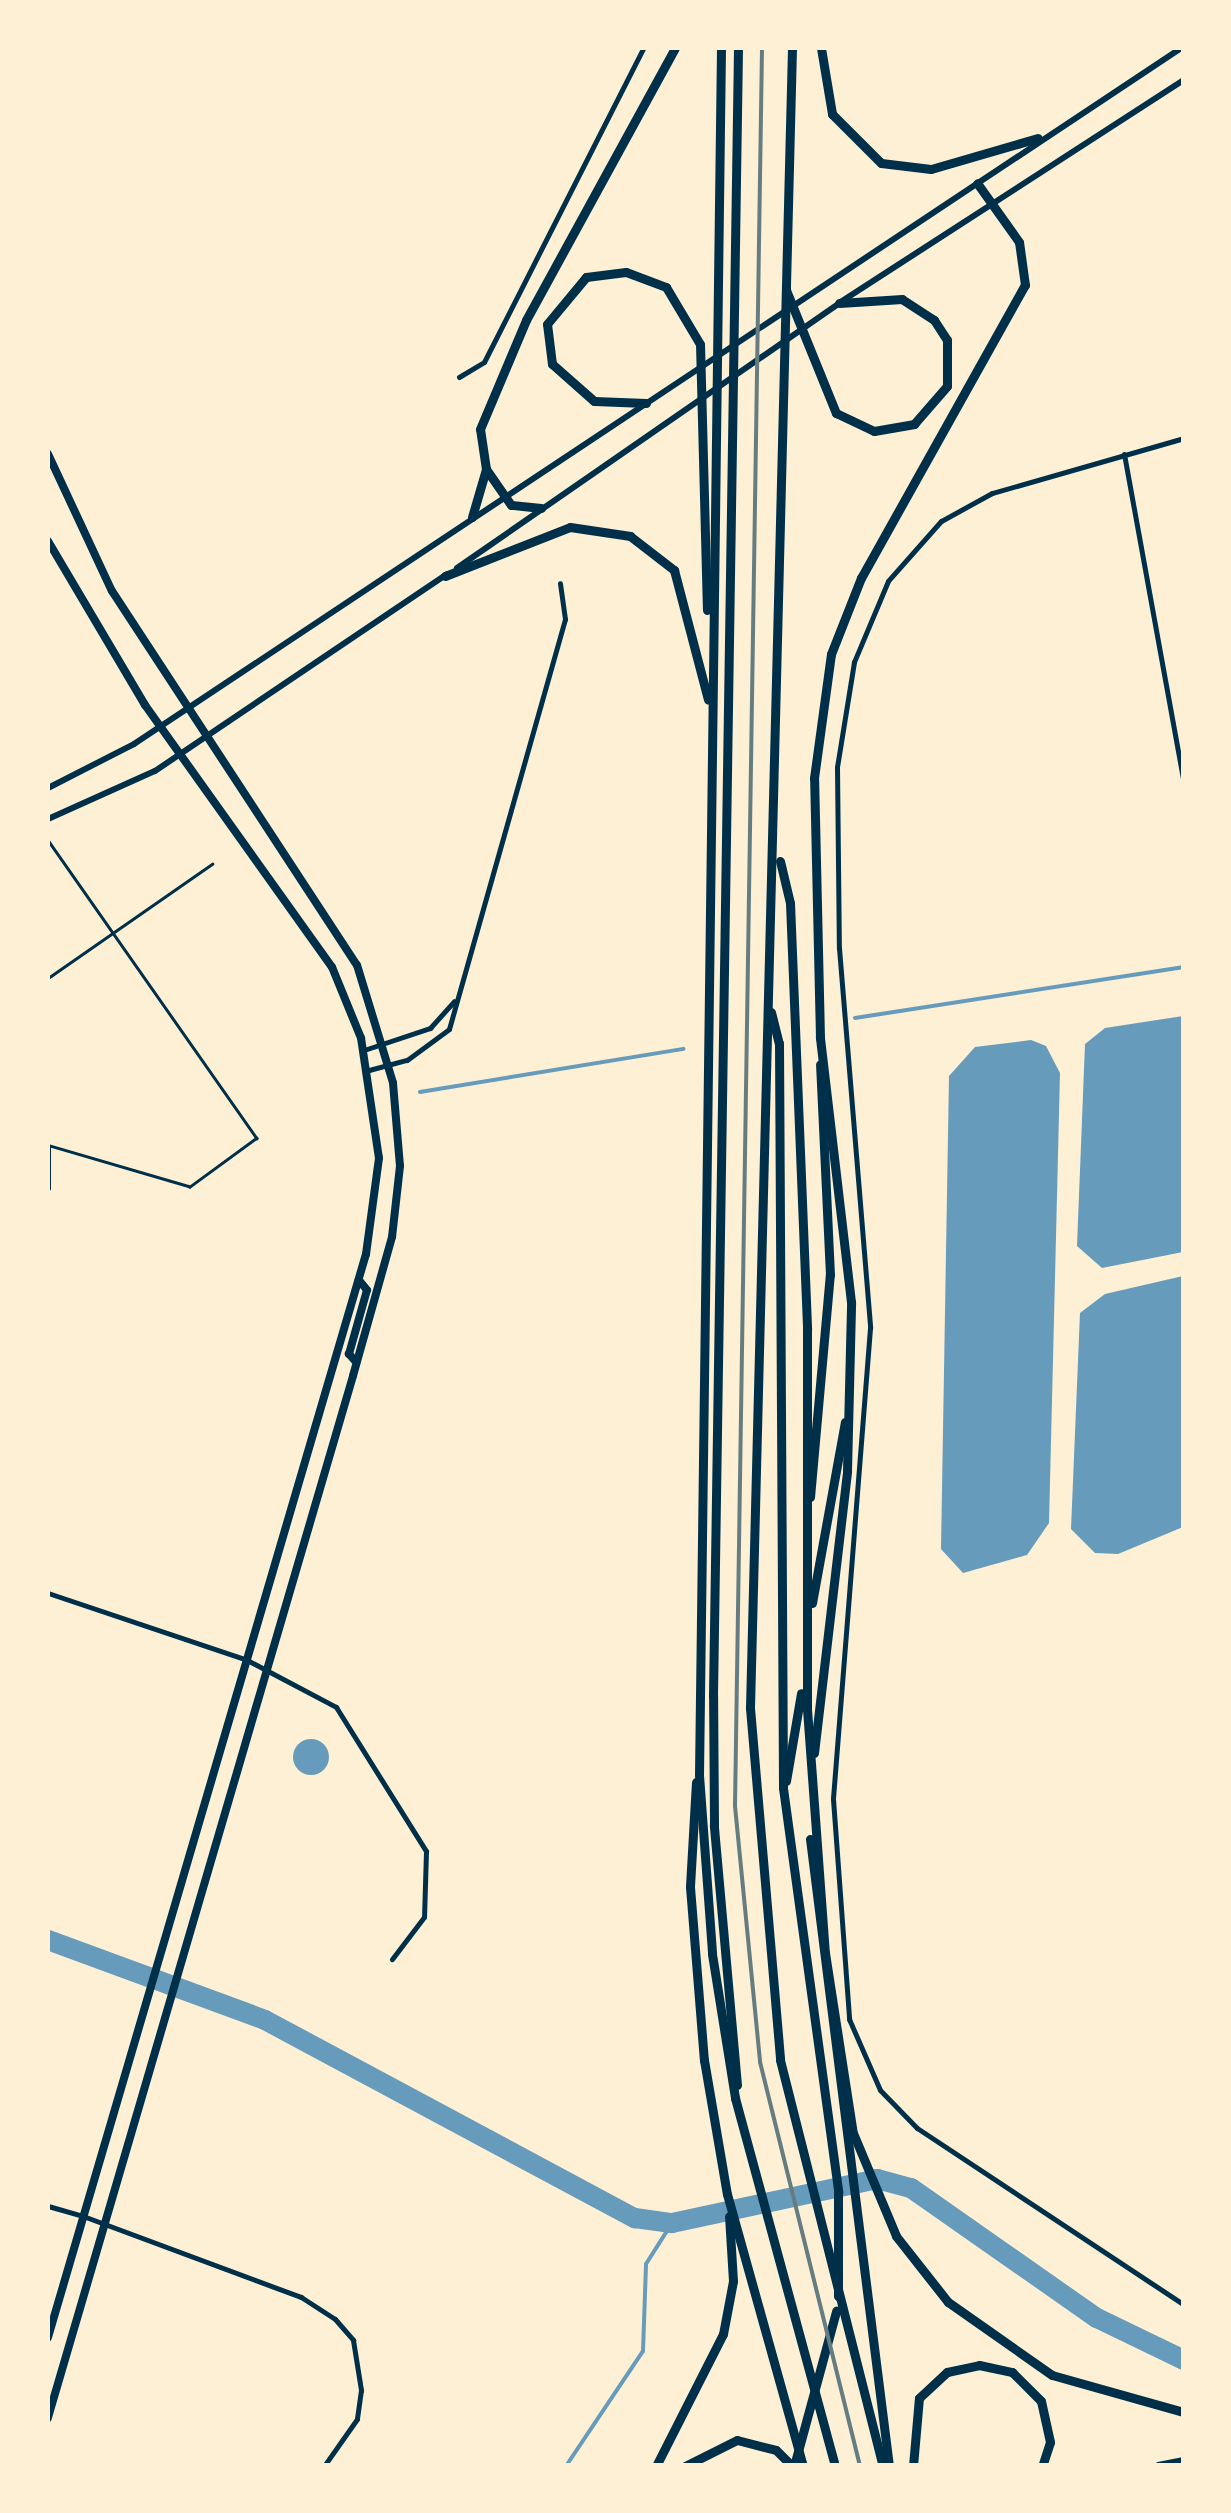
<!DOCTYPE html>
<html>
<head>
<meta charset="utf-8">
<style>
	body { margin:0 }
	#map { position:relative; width:1231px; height:2513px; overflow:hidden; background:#fdf0d5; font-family:Mulish,sans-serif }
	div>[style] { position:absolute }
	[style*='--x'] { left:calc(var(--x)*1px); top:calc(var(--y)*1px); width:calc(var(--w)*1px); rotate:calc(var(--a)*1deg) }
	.water>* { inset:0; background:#669bbc }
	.round { border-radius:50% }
	.stream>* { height:4px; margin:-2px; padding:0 2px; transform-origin:2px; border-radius:2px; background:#669bbc }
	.river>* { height:20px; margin:-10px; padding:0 10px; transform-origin:10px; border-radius:10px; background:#669bbc }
	.service>* { height:2.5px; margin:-1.25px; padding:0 1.25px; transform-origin:1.25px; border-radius:1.25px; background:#003049 }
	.minor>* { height:5px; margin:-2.5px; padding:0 2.5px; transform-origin:2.5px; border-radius:2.5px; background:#003049 }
	.tertiary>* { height:5px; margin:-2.5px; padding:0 2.5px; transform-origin:2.5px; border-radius:2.5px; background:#003049 }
	.secondary>* { height:6px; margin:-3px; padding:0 3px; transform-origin:3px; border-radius:3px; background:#003049 }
	.primary>* { height:8px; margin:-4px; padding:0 4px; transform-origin:4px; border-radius:4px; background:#003049 }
	.motorway>* { height:9px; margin:-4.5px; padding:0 4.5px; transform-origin:4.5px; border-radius:4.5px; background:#003049 }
	.rail>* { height:4px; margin:-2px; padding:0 2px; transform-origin:2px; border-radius:2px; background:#657d81 }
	span { translate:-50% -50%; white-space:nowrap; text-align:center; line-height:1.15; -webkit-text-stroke:9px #fdf0d5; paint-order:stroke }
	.frame { position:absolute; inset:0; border:50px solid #fdf0d5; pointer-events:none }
</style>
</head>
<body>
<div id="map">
	<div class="water">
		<div style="clip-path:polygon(1183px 1016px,1183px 1252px,1102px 1268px,1077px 1246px,1085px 1044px,1105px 1028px)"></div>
		<div style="clip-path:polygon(1031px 1040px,1046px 1046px,1060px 1073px,1049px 1523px,1027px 1555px,963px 1573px,941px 1549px,949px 1076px,975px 1047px)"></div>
		<div style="clip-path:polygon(1183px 1276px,1183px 1527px,1118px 1554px,1095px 1553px,1071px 1529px,1080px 1313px,1105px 1294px)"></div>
		<div class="round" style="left:293px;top:1739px;width:36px;height:36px"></div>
	</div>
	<div class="stream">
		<div style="--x:855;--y:1018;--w:333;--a:-8.8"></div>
		<div style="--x:420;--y:1092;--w:267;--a:-9.3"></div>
		<div style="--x:566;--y:2466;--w:138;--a:-56.2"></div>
		<div style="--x:643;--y:2351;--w:87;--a:-88"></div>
		<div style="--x:646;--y:2264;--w:49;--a:-57.6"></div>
	</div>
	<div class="river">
		<div style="--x:48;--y:1940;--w:231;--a:20.2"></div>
		<div style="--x:265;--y:2020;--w:420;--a:28.2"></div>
		<div style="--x:635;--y:2218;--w:37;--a:8"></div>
		<div style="--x:672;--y:2223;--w:210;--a:-12.1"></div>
		<div style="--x:877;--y:2179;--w:35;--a:15"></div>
		<div style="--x:911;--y:2188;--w:227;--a:35"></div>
		<div style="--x:1097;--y:2318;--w:97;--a:25.8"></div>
	</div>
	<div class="service">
		<div style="--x:48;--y:840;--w:364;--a:55"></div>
		<div style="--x:257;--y:1138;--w:83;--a:143.8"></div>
		<div style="--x:190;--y:1187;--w:146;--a:-163.7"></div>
		<div style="--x:48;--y:978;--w:200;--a:-34.8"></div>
	</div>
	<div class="minor">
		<div style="--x:459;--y:377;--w:29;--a:-31"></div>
		<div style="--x:484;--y:362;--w:352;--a:-63.1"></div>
		<div style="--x:1124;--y:454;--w:336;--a:79.7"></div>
		<div style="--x:364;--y:1050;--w:70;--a:-18.4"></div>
		<div style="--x:430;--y:1028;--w:36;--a:-48"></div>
		<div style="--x:369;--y:1070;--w:39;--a:-15"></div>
		<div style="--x:407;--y:1060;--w:52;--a:-36.4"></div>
		<div style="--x:449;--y:1029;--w:426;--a:-74.2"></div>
		<div style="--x:565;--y:619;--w:36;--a:-98"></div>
		<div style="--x:48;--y:1147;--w:41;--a:90"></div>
		<div style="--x:48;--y:1593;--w:210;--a:18.6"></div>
		<div style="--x:247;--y:1660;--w:101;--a:27.8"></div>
		<div style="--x:336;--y:1707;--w:170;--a:58"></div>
		<div style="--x:426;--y:1851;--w:66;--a:91.7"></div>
		<div style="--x:424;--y:1917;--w:53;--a:127.3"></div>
		<div style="--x:48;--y:2206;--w:36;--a:16"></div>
	</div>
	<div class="tertiary">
		<div style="--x:1184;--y:438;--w:200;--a:164"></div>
		<div style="--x:992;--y:493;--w:58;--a:151.2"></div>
		<div style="--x:941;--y:521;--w:80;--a:131.5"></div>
		<div style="--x:888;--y:581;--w:88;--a:112.8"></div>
		<div style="--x:854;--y:662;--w:106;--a:99.2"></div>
		<div style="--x:837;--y:767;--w:181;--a:89.4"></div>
		<div style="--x:839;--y:948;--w:381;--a:85.3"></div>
		<div style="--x:870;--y:1328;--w:472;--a:94.5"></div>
		<div style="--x:833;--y:1799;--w:221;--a:85.8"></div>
		<div style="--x:849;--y:2019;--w:77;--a:66.4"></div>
		<div style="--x:880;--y:2090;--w:53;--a:45.8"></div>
		<div style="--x:917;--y:2128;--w:320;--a:33.5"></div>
		<div style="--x:83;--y:2216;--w:233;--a:20.4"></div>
		<div style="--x:301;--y:2297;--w:40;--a:32.9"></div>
		<div style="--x:335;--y:2319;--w:28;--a:49"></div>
		<div style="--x:353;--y:2340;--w:51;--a:80.9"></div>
		<div style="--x:361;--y:2390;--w:29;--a:98"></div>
		<div style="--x:357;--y:2419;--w:57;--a:125.1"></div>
	</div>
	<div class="secondary">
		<div style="--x:457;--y:568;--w:465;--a:-34.7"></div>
		<div style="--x:839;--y:303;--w:411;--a:-32.9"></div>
		<div style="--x:48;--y:788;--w:97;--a:-27.1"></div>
		<div style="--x:134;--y:744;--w:1257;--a:-33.61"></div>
		<div style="--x:48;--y:819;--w:117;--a:-24.2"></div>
		<div style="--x:155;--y:771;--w:351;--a:-34"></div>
	</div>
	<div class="primary">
		<div style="--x:48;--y:454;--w:151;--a:65"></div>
		<div style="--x:112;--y:591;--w:447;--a:56.8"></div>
		<div style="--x:357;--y:965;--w:123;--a:73"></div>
		<div style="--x:393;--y:1083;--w:83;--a:85.2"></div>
		<div style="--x:400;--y:1166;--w:71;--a:96.4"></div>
		<div style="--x:392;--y:1237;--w:144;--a:105.7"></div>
		<div style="--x:353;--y:1376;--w:1086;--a:106.32"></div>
		<div style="--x:48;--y:541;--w:191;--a:59.4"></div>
		<div style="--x:145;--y:705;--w:322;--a:54.5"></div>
		<div style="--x:332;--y:967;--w:77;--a:67.8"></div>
		<div style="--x:361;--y:1038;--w:121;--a:81.5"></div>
		<div style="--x:379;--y:1158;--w:97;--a:97.7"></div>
		<div style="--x:366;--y:1254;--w:1129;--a:106.36"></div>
		<div style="--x:356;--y:1362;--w:11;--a:-131"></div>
		<div style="--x:349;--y:1354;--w:66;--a:-74.3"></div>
		<div style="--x:367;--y:1290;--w:13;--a:-129"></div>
	</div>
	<div class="motorway">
		<div style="--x:721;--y:48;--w:1727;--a:90.73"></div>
		<div style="--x:699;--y:1775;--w:179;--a:85.8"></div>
		<div style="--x:712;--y:1954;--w:146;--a:80.9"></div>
		<div style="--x:735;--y:2098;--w:381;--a:74.8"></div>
		<div style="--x:792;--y:48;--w:1661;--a:91.45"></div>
		<div style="--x:750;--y:1708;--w:353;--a:85.1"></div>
		<div style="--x:780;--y:2060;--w:419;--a:75.8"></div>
		<div style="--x:821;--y:48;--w:67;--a:80.5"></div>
		<div style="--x:832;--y:114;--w:69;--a:45"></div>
		<div style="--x:881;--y:163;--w:50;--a:6.8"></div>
		<div style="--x:931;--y:169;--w:111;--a:-16.2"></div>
		<div style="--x:786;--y:290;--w:133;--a:67.9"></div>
		<div style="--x:836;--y:413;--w:42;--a:25.3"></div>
		<div style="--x:874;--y:431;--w:41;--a:-9.9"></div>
		<div style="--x:914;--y:424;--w:50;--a:-49"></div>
		<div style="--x:947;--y:386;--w:46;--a:-90"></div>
		<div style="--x:947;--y:340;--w:24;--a:-123"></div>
		<div style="--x:934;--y:320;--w:38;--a:-147"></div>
		<div style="--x:902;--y:299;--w:63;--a:176.4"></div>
		<div style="--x:646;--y:403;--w:52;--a:-177.8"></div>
		<div style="--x:594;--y:401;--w:56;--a:-138.6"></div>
		<div style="--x:552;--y:364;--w:40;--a:-97.1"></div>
		<div style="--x:547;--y:324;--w:61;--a:-50.3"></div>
		<div style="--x:586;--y:277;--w:40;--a:-7.1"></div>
		<div style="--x:626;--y:272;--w:43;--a:20.6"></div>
		<div style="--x:666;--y:287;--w:66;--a:59.2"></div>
		<div style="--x:700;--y:344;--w:266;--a:88.5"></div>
		<div style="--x:541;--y:508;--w:30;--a:-174"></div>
		<div style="--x:511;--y:505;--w:44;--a:-124.8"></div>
		<div style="--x:486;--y:469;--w:40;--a:-98.5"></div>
		<div style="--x:480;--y:429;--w:118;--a:-67.1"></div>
		<div style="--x:526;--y:320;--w:310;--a:-61.3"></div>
		<div style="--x:472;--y:517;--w:50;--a:-73.7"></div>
		<div style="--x:445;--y:576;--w:134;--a:-21.4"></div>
		<div style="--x:570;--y:527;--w:61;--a:8.5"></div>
		<div style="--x:630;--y:536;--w:56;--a:37.7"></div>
		<div style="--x:674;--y:570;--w:134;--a:75.3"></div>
		<div style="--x:780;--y:861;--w:43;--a:76.6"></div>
		<div style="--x:790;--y:903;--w:427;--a:87.7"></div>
		<div style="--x:807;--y:1330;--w:379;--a:90"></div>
		<div style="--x:807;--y:1709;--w:245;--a:85.8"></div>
		<div style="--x:825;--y:1953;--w:182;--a:81.2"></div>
		<div style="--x:853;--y:2133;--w:112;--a:67.3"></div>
		<div style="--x:896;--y:2236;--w:84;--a:51.8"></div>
		<div style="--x:948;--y:2302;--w:127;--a:35.1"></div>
		<div style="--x:1052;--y:2375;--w:137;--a:15.7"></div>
		<div style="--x:771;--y:1012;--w:32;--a:76"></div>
		<div style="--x:779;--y:1043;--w:745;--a:89.69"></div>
		<div style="--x:783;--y:1788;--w:408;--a:82.2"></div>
		<div style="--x:838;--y:2192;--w:104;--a:90"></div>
		<div style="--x:820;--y:1038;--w:260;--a:-91.3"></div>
		<div style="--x:814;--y:778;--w:125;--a:-82.2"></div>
		<div style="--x:831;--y:654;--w:82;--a:-68.5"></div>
		<div style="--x:861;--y:578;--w:336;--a:-60.8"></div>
		<div style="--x:1025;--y:285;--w:43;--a:-97.9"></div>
		<div style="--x:1019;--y:242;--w:72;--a:-125.4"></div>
		<div style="--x:810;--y:1497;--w:223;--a:-84.9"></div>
		<div style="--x:830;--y:1275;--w:211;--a:-92.7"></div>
		<div style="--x:812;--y:1603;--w:184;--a:-79.7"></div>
		<div style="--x:814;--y:1753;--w:284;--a:-83.3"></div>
		<div style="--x:847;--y:1471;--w:169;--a:-88.6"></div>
		<div style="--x:851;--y:1302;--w:267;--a:-96.7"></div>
		<div style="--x:786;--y:1781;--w:89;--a:-80.3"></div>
		<div style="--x:696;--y:1782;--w:105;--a:93.3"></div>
		<div style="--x:690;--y:1887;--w:174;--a:85.4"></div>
		<div style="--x:704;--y:2060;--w:136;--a:80.3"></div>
		<div style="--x:727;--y:2194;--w:282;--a:74.4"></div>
		<div style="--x:810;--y:1839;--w:632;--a:82.82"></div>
		<div style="--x:737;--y:2085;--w:261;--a:-95.1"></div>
		<div style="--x:714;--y:1825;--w:130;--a:-90.4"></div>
		<div style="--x:713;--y:1695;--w:1647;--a:-89.13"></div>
		<div style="--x:656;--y:2466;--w:148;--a:-63.1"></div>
		<div style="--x:723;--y:2334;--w:54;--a:-79.3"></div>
		<div style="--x:733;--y:2281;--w:65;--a:-93.5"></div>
		<div style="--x:685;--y:2466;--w:58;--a:-26.6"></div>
		<div style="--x:737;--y:2440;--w:40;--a:14.4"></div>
		<div style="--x:776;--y:2450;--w:23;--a:45"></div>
		<div style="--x:794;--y:2466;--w:161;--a:-74.8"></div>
		<div style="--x:913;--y:2466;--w:68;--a:-85"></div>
		<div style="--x:919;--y:2398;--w:38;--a:-43"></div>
		<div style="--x:947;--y:2372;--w:33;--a:-12"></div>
		<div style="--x:979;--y:2365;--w:34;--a:12"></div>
		<div style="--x:1012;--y:2372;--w:41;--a:45"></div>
		<div style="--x:1041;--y:2401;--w:42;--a:77.6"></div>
		<div style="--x:1050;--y:2442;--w:25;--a:108"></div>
		<div style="--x:1158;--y:2466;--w:26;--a:-11"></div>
	</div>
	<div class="rail">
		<div style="--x:762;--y:48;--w:1758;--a:90.88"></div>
		<div style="--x:735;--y:1806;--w:257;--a:84.4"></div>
		<div style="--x:760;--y:2062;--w:416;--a:76.1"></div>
	</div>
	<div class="frame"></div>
</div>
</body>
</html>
